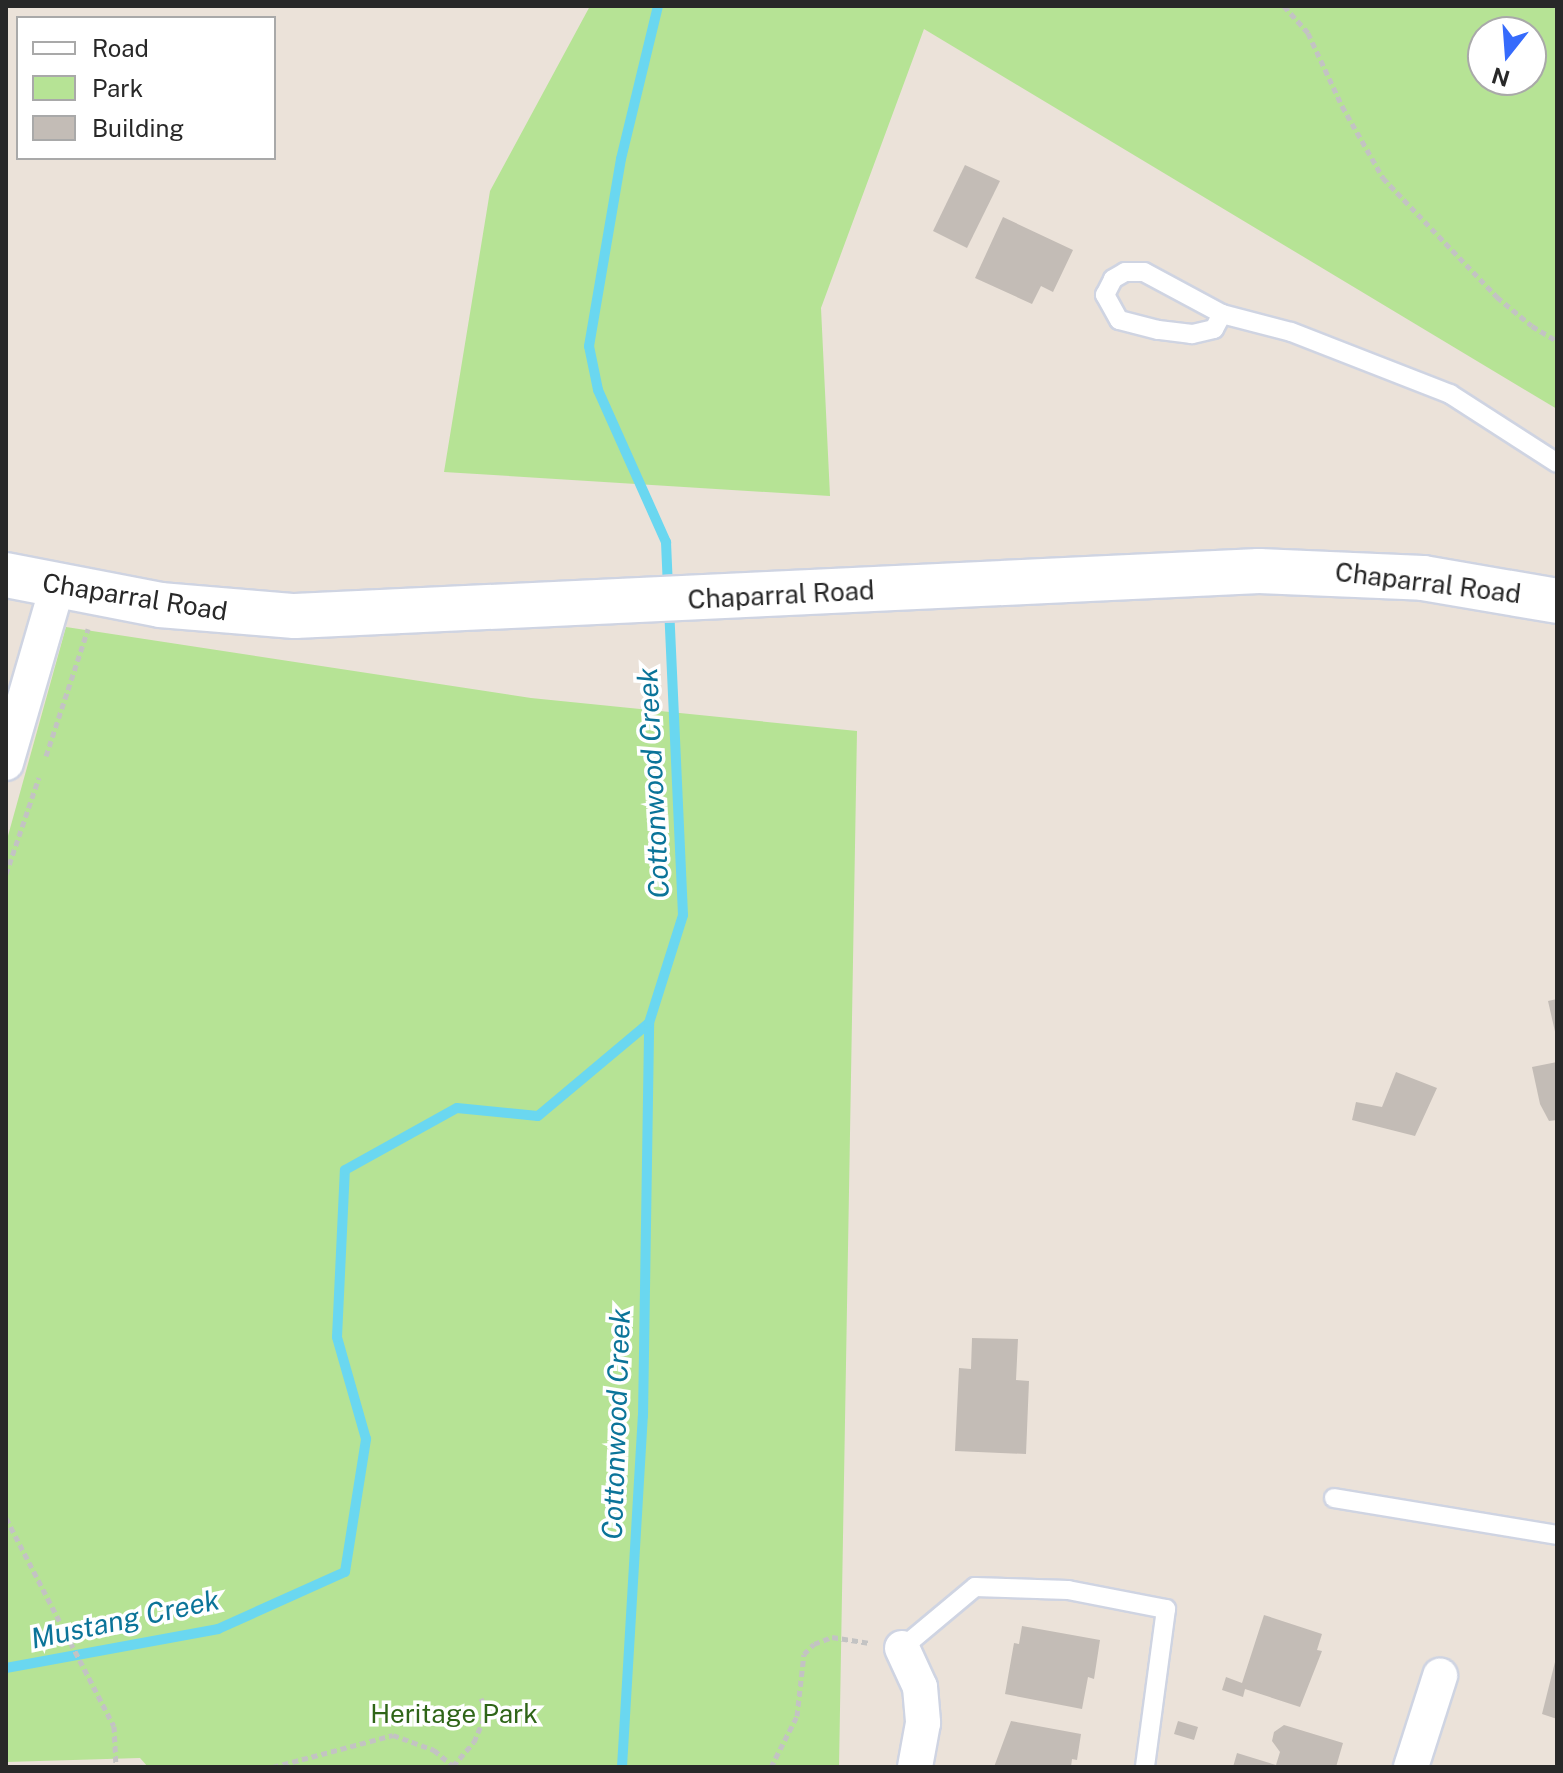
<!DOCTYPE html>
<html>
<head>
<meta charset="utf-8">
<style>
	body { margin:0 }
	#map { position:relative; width:1563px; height:1773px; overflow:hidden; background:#ebe2d9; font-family:"Public Sans",sans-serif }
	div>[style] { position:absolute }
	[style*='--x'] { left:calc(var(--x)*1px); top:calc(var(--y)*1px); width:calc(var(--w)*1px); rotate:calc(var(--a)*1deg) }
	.green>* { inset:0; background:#b6e395 }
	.stream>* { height:10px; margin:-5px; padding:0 5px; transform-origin:5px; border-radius:5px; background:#6ad7f0 }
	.building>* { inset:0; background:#c3bcb6 }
	.path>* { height:5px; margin-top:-2.5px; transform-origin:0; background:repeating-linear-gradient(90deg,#c3c3c3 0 6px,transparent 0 10px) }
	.roads { filter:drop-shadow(2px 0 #cfd4e2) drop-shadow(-2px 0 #cfd4e2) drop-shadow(0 2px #cfd4e2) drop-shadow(0 -2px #cfd4e2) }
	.service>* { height:18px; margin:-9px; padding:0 9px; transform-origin:9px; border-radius:9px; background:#fff }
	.minor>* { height:34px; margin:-17px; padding:0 17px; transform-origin:17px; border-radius:17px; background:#fff }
	.secondary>* { height:44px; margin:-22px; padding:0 22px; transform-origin:22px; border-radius:22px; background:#fff }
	span { translate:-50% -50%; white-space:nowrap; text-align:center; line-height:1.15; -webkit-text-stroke:7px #fff; paint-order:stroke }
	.street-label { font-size:26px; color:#282828 }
	.park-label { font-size:26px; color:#2f6518 }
	.water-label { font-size:28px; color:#0b7499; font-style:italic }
	.frame { position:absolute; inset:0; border:8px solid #282828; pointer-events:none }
	.legend { position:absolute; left:16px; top:16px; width:260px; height:144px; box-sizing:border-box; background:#fff; border:2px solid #a9a9a9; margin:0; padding:10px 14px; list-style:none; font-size:24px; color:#282828 }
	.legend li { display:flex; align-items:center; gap:16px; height:40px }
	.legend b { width:40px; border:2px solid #a9a9a9 }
	.north { position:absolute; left:1467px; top:16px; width:80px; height:80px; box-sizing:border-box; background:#fff; border:2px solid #a9a9a9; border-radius:50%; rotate:197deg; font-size:22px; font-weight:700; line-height:32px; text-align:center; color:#282828 }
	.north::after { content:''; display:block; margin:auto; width:28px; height:36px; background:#366bfc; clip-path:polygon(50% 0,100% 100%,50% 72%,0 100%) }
</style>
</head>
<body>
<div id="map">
	<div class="green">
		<div style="clip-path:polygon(evenodd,590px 6px,1557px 6px,1557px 409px,924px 29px,821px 308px,830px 496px,444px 472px,490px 191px,590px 6px,1483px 32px,1531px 32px,1531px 80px,1483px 80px,1483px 32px)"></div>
		<div style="clip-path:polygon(66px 627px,531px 698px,857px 731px,839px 1767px,148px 1767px,140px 1758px,6px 1762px,6px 843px)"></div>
	</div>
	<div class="stream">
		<div style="--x:658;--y:6;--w:157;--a:103.6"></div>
		<div style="--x:621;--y:159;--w:190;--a:99.7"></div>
		<div style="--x:589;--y:346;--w:45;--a:78.4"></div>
		<div style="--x:598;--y:390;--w:167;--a:65.9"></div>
		<div style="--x:666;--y:542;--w:45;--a:87.5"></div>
		<div style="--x:6;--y:1668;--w:216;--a:-10.4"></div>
		<div style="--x:218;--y:1629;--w:139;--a:-24.2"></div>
		<div style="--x:345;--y:1572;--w:135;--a:-81"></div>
		<div style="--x:366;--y:1439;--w:106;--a:-105.9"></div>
		<div style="--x:337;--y:1337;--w:167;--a:-87.3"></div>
		<div style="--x:345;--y:1170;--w:128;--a:-29"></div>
		<div style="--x:457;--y:1108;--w:81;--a:5.6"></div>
		<div style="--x:538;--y:1116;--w:145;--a:-40"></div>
		<div style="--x:622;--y:1767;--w:352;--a:-86.6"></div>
		<div style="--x:643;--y:1416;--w:393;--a:-89.1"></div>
		<div style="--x:649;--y:1023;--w:113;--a:-72.5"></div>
		<div style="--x:683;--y:915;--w:308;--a:-92.6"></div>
	</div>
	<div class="building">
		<div style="clip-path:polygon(965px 165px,1000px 181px,967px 248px,933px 231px)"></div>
		<div style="clip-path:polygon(1003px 217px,1073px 250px,1053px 292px,1041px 286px,1032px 304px,975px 278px)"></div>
		<div style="clip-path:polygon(1557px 999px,1557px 1036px,1556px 1036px,1548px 1001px)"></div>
		<div style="clip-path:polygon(1557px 1062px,1557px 1120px,1549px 1121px,1540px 1104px,1532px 1067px)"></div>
		<div style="clip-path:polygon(1396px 1072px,1437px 1088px,1415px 1136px,1352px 1120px,1356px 1102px,1382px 1107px)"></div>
		<div style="clip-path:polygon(972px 1338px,1018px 1339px,1016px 1380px,1029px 1381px,1026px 1454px,955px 1451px,959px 1368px,971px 1369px)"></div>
		<div style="clip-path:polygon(1264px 1615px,1322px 1634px,1317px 1650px,1322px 1651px,1300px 1707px,1245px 1689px,1243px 1697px,1222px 1690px,1226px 1677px,1242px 1683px)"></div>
		<div style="clip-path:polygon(1022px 1626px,1100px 1640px,1094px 1679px,1088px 1677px,1082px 1709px,1005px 1694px,1014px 1643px,1019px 1644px)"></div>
		<div style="clip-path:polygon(1556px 1658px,1557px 1658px,1557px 1719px,1542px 1714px)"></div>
		<div style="clip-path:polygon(1011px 1721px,1081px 1734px,1077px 1760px,1072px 1759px,1071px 1767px,994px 1767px)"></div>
		<div style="clip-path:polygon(1178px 1721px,1198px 1727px,1194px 1740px,1174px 1734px)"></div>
		<div style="clip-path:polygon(1284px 1725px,1343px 1743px,1336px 1767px,1233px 1767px,1237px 1753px,1276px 1765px,1280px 1752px,1272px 1741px,1274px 1732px)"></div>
	</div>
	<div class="path">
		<div style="--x:1284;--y:6;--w:36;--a:48"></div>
		<div style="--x:1308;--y:33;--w:81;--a:65"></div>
		<div style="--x:1342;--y:106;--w:83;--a:60.3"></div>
		<div style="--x:1383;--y:178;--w:165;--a:46.2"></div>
		<div style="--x:1497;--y:297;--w:45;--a:39.6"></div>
		<div style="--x:1532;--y:326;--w:29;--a:31"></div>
		<div style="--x:46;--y:756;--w:134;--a:-71.7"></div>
		<div style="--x:6;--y:874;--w:102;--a:-71.2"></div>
		<div style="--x:6;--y:1518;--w:234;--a:62.6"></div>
		<div style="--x:114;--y:1726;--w:41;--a:87.2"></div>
		<div style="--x:453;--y:1766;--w:32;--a:-49"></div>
		<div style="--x:474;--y:1742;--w:34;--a:-67"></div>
		<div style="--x:487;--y:1711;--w:14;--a:-115"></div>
		<div style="--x:273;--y:1767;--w:124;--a:-14.9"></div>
		<div style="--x:393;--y:1735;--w:44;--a:20.1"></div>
		<div style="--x:434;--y:1750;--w:26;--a:40"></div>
		<div style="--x:771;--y:1767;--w:57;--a:-63"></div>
		<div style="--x:797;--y:1716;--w:62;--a:-83.6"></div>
		<div style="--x:804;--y:1654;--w:14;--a:-45"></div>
		<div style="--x:814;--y:1644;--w:19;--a:-21"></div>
		<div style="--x:832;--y:1637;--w:38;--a:9"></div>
	</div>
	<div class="roads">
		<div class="service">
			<div style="--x:1222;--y:314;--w:17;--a:118"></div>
			<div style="--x:1214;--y:329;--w:23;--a:167"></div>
			<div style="--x:1192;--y:334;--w:34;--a:-173"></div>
			<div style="--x:1158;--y:330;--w:40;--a:-165.6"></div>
			<div style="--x:1119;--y:320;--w:29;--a:-119"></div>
			<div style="--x:1105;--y:295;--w:18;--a:-63"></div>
			<div style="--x:1113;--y:279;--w:14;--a:-30"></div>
			<div style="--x:1125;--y:272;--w:19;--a:0"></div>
			<div style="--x:1144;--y:272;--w:89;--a:28.3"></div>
			<div style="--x:1222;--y:314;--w:71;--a:14.6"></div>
			<div style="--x:1291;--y:332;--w:171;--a:21.3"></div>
			<div style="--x:1450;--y:394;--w:127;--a:32.8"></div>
			<div style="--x:1334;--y:1498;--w:226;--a:9.4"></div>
			<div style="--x:902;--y:1648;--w:95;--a:-39.9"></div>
			<div style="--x:975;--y:1587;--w:93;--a:1.8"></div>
			<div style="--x:1068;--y:1590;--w:100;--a:11"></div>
			<div style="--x:1166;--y:1609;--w:159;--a:97.6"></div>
		</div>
		<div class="minor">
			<div style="--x:6;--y:763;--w:183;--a:-73.8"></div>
			<div style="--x:902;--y:1648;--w:43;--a:65.2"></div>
			<div style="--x:920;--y:1687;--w:36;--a:85"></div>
			<div style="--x:923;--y:1723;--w:45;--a:100.3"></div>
			<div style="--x:1411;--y:1767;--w:96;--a:-72.3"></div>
		</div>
		<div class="secondary">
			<div style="--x:6;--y:575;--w:157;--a:11"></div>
			<div style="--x:160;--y:605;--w:135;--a:4.7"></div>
			<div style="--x:295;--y:616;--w:965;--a:-2.67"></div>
			<div style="--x:1259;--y:571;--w:164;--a:2.4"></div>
			<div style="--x:1423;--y:578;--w:136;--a:9.7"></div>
		</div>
	</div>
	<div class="street-label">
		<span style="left:1428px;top:583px;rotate:7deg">Chaparral Road</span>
		<span style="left:781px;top:595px;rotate:-3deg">Chaparral Road</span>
		<span style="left:135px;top:597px;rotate:9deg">Chaparral Road</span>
	</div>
	<div class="park-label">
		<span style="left:454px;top:1714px">Heritage Park</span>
	</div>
	<div class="water-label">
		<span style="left:653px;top:783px;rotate:-93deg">Cottonwood Creek</span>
		<span style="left:616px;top:1424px;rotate:-88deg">Cottonwood Creek</span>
		<span style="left:125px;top:1619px;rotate:-12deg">Mustang Creek</span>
	</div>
	<div class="frame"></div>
	<ul class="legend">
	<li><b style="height:10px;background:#fff"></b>Road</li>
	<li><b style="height:22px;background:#b6e395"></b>Park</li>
	<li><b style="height:22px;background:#c3bcb6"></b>Building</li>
	</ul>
	<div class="north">N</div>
</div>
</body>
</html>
